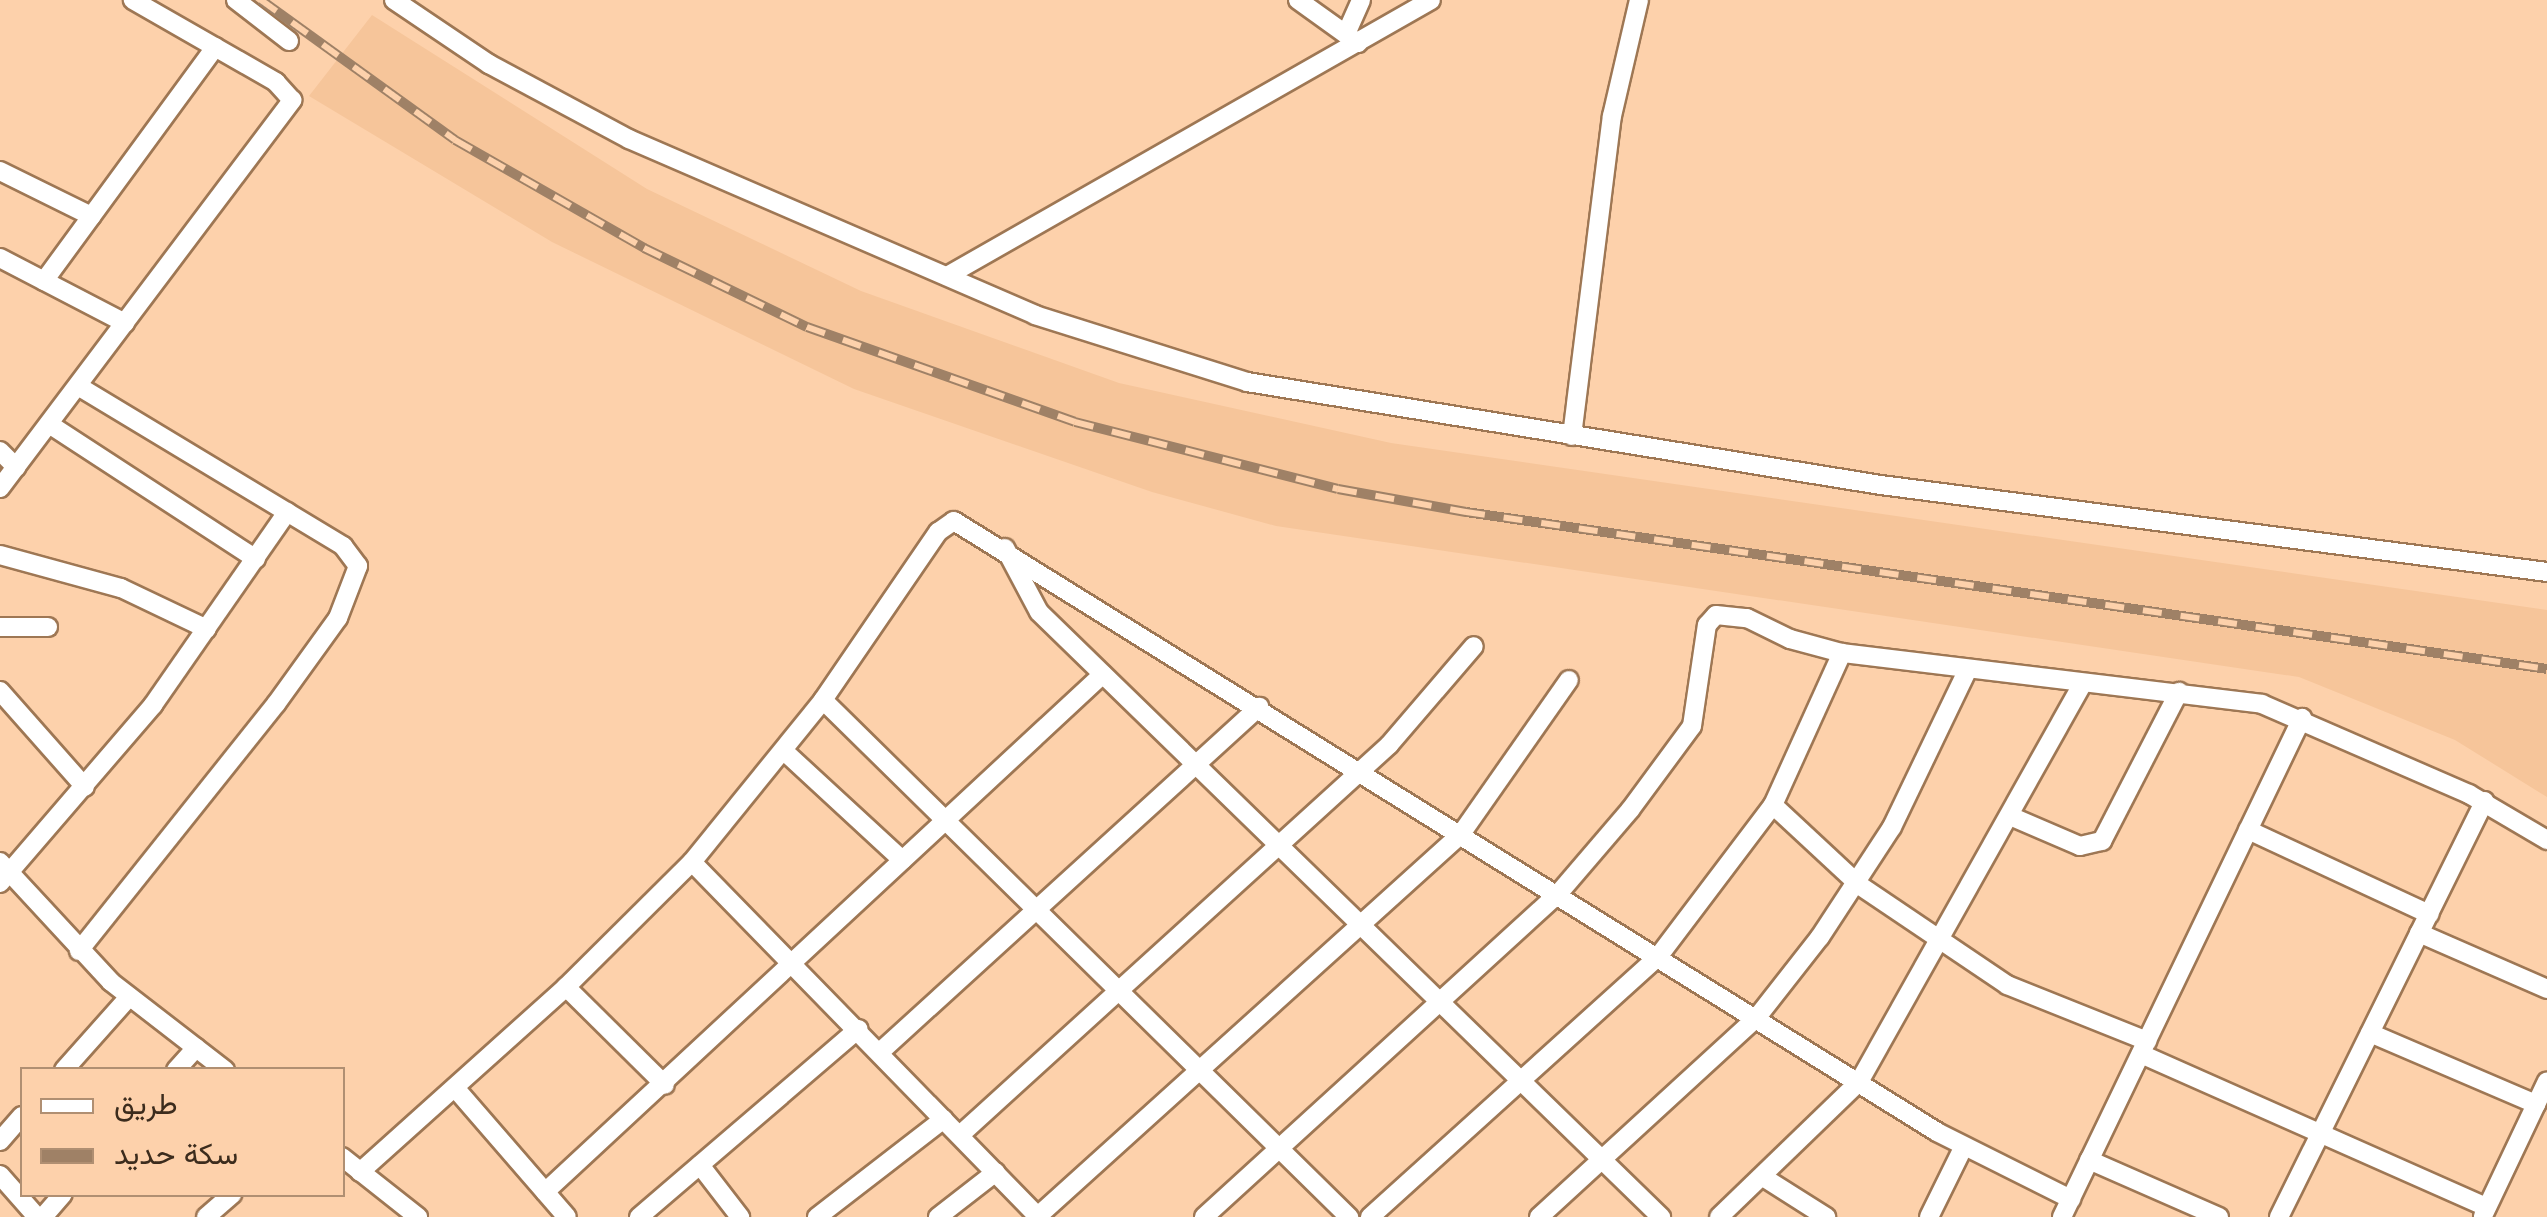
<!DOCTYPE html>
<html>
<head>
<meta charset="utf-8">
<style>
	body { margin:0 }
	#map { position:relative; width:2547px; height:1217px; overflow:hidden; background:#fdd1ab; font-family:Arial,Vazirmatn,sans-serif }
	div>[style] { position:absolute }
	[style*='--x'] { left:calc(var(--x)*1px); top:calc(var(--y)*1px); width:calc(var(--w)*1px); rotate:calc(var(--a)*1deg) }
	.built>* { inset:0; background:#f6c59a }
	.roads { filter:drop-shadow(2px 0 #9e7754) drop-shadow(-2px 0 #9e7754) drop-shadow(0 2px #9e7754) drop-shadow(0 -2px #9e7754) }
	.minor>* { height:18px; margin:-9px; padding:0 9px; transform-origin:9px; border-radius:9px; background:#fff }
	.rail>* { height:10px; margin-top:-5px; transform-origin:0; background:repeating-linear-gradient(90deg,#fdd1ab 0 19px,#9f8166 0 38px); box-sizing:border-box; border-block:2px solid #9f8166 }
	span { translate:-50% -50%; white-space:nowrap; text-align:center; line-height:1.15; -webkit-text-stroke:8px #fdd1ab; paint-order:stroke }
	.legend { position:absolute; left:20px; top:1067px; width:325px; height:130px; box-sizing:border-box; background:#fdd1ab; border:2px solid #b08f72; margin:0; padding:12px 18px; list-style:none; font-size:30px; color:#3c2c1d }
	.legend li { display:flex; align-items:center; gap:20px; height:50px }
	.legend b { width:50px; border:2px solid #b08f72 }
</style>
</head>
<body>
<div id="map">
	<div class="built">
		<div style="clip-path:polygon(372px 15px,647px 189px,861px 291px,1119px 383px,1391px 443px,2547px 610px,2547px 797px,2455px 740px,2299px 677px,1276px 526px,1152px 492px,854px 389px,552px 242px,309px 96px)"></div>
	</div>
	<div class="roads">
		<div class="minor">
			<div style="--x:236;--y:0;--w:67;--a:37.7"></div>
			<div style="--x:394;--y:0;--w:115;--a:34"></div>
			<div style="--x:489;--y:64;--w:159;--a:28.2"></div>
			<div style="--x:629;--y:139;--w:443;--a:23.4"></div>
			<div style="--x:1035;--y:315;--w:222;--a:17.5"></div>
			<div style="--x:1247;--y:382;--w:642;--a:9.23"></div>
			<div style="--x:1881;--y:485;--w:672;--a:7.44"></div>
			<div style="--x:1298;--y:0;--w:74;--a:35.6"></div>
			<div style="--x:1346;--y:34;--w:37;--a:-66"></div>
			<div style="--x:0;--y:171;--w:102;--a:26.3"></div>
			<div style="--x:0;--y:258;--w:141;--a:27.5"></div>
			<div style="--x:947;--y:276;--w:557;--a:-29.69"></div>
			<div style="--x:44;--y:281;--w:290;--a:-53.8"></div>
			<div style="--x:78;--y:386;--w:310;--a:31.1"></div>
			<div style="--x:343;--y:546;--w:25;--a:53"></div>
			<div style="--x:358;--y:566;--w:56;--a:111"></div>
			<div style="--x:338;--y:618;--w:106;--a:125.8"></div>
			<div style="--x:276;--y:704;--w:316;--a:128.6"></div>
			<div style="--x:49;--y:424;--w:247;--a:33.1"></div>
			<div style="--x:1572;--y:436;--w:322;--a:-82.9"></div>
			<div style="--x:1612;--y:116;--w:119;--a:-76.9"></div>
			<div style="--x:0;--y:451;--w:23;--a:45"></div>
			<div style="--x:0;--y:488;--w:486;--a:-53"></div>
			<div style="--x:292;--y:100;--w:24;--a:-132"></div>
			<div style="--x:276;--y:82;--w:165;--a:-150.2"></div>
			<div style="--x:1005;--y:548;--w:72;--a:62"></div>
			<div style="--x:1039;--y:612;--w:868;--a:44.21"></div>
			<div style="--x:0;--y:555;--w:125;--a:15.3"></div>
			<div style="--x:121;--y:588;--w:95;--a:25.5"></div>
			<div style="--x:0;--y:627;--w:48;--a:0"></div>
			<div style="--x:0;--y:691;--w:128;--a:48.5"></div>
			<div style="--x:823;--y:700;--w:738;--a:44.51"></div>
			<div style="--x:784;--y:751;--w:161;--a:42.7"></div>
			<div style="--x:1773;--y:805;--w:117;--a:42.9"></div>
			<div style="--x:1859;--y:885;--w:179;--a:34"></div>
			<div style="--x:2007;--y:985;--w:151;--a:21.8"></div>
			<div style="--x:2010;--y:816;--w:76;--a:23.2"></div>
			<div style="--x:2080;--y:846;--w:23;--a:-13"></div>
			<div style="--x:2102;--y:841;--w:168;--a:-62.7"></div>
			<div style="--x:2248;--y:830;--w:200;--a:24.9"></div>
			<div style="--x:0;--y:862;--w:163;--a:47.2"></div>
			<div style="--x:111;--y:982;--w:144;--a:37.7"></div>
			<div style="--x:692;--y:862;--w:496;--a:45.7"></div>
			<div style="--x:0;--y:883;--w:235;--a:-49.3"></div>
			<div style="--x:153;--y:705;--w:235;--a:-55.2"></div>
			<div style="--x:2419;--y:933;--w:140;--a:23.6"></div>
			<div style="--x:566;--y:987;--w:139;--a:44.7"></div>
			<div style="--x:2370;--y:1033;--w:181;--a:23.2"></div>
			<div style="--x:880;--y:1052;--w:513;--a:-42.31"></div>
			<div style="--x:2141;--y:1054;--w:378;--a:23.9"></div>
			<div style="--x:64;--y:1070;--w:98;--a:-48.3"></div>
			<div style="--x:176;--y:1070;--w:30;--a:-48"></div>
			<div style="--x:456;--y:1089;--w:169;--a:49.1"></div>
			<div style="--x:960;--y:1135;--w:580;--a:-42.27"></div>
			<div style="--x:1389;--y:745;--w:130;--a:-49.4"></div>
			<div style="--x:0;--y:1141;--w:33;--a:-49"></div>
			<div style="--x:342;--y:1157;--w:97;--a:38.3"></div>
			<div style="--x:2089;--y:1160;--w:142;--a:23.7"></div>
			<div style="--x:700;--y:1165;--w:66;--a:52.4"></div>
			<div style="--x:360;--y:1172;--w:277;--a:-41.9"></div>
			<div style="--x:566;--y:987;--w:177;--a:-44.8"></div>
			<div style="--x:692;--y:862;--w:208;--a:-51"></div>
			<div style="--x:823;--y:700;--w:204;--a:-55.6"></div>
			<div style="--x:938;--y:532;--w:19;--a:-35"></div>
			<div style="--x:954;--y:521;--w:1157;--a:31.86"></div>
			<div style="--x:1937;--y:1132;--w:150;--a:26.6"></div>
			<div style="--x:0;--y:1175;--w:56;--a:48.6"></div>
			<div style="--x:1763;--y:1177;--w:75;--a:32.4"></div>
			<div style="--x:545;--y:1192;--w:761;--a:-42.87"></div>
			<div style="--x:1038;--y:1216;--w:570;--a:-42.08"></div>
			<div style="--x:1461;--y:834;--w:188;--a:-55"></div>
			<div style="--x:2483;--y:1216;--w:149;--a:-64.6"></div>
			<div style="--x:43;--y:1217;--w:30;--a:-49"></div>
			<div style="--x:206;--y:1217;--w:35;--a:-41"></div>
			<div style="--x:639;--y:1217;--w:289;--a:-40.6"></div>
			<div style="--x:817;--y:1217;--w:160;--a:-37.7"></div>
			<div style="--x:938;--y:1217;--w:73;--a:-37.8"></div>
			<div style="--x:1204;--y:1217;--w:479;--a:-42.4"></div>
			<div style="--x:1558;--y:894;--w:111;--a:-49.4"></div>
			<div style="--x:1630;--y:810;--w:104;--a:-53.6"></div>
			<div style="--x:1692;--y:726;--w:102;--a:-81.6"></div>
			<div style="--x:1707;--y:625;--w:13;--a:-48"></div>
			<div style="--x:1716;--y:615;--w:31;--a:6"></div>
			<div style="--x:1747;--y:618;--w:48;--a:26"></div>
			<div style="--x:1790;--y:639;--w:54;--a:15.1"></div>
			<div style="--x:1842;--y:653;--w:423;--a:6.9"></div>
			<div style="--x:2262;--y:704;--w:226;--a:23.5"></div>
			<div style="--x:2469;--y:794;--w:91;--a:30.5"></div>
			<div style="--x:1370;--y:1217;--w:388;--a:-42.1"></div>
			<div style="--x:1658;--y:957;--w:191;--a:-52.9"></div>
			<div style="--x:1773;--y:805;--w:167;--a:-65.6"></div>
			<div style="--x:1539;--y:1217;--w:297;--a:-42.5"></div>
			<div style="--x:1758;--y:1016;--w:100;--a:-51.9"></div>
			<div style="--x:1820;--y:937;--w:131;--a:-56.8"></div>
			<div style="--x:1892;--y:827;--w:175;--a:-64.3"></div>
			<div style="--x:1719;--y:1217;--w:194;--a:-44"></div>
			<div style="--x:1859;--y:1082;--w:456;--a:-60.7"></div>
			<div style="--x:1929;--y:1217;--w:77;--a:-63.8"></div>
			<div style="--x:2062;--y:1217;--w:554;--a:-64.31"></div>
			<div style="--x:2279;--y:1217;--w:464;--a:-63.7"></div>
		</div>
	</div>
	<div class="rail">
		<div style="--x:261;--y:0;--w:239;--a:35.8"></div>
		<div style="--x:455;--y:140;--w:218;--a:29.7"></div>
		<div style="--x:644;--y:248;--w:181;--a:25.9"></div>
		<div style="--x:807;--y:327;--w:284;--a:19.5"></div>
		<div style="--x:1075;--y:422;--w:271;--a:14.3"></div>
		<div style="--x:1338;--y:489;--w:130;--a:10.2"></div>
		<div style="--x:1466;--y:512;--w:1092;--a:8.26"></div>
	</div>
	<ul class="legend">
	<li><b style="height:12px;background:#fff"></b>طريق</li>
	<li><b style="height:12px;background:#9f8166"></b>سكة حديد</li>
	</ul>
</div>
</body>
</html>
